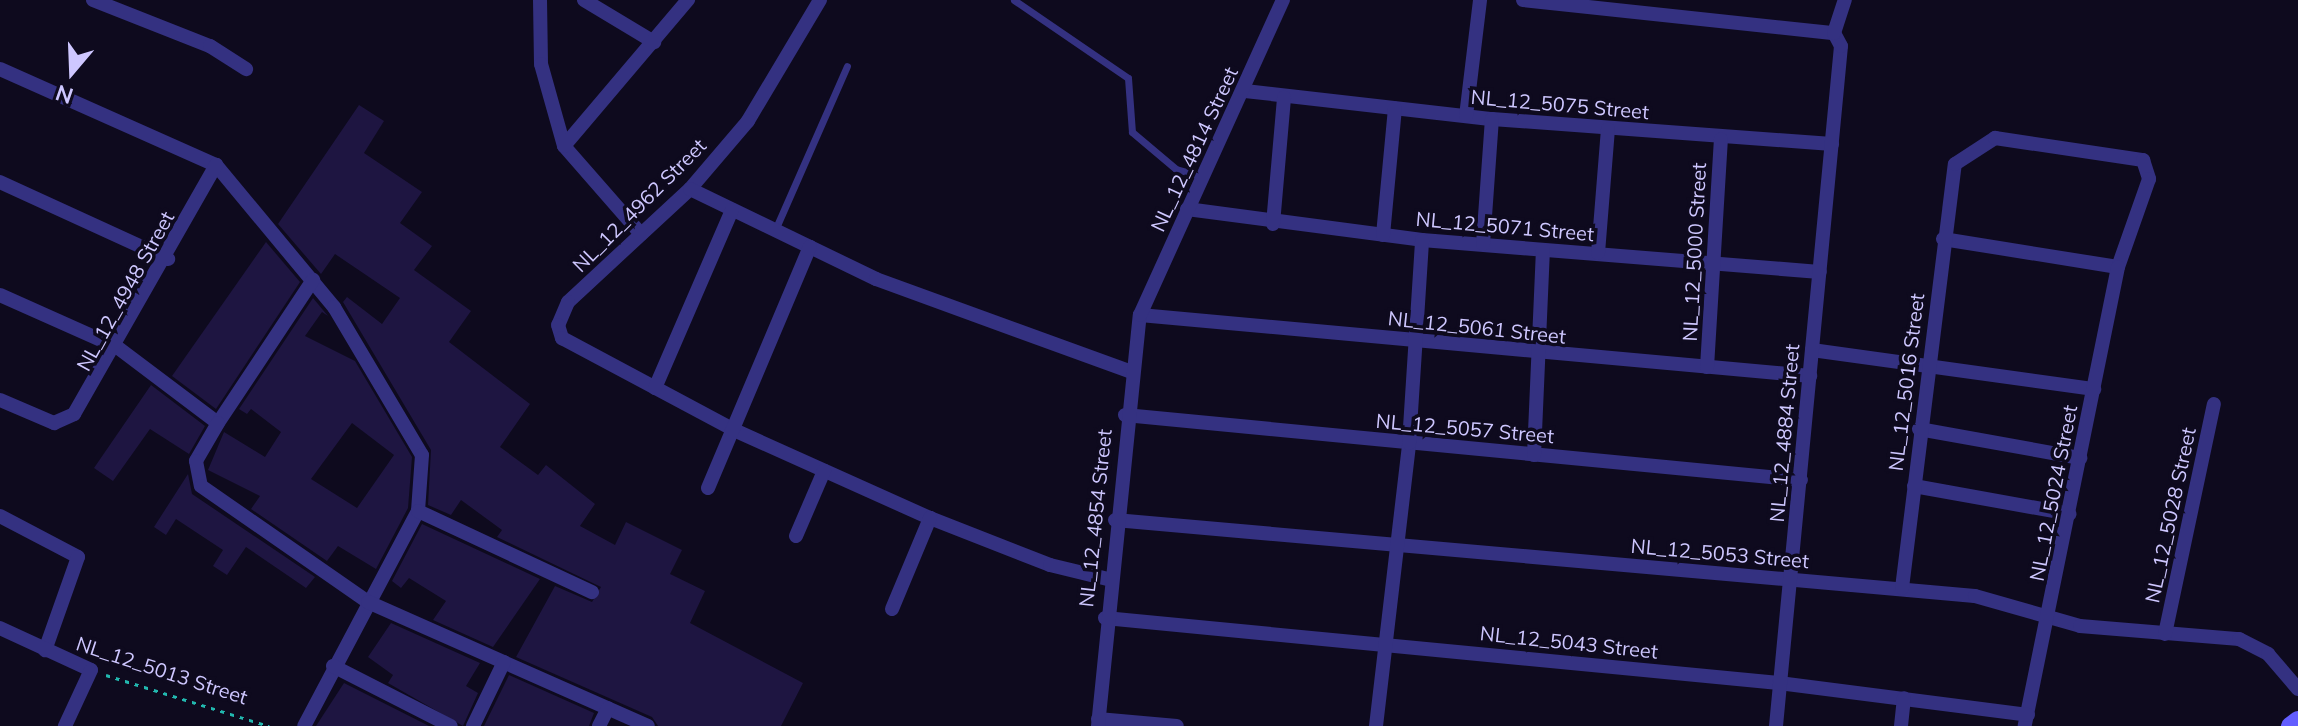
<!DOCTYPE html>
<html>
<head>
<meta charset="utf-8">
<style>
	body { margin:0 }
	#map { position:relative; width:2298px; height:726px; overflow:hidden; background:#0e0a1e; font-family:Mulish,sans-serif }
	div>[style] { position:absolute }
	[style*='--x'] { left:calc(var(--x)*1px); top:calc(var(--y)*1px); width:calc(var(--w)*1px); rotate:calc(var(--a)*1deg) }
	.building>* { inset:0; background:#1e1541 }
	.path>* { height:3px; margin-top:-1.5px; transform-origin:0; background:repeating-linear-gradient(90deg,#22b8af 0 4px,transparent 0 10px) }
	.lane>* { height:7px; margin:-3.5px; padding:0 3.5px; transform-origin:3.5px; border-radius:3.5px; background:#343181 }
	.street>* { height:14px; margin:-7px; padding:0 7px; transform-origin:7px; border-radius:7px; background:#343181 }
	.secondary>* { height:18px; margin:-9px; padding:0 9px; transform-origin:9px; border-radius:9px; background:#635eff }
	span { translate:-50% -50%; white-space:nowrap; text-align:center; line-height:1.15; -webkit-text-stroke:7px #0e0a1e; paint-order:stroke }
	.street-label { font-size:20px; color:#cec7ff }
	.north { position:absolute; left:32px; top:32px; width:80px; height:80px; -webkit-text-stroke:6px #0e0a1e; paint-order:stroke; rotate:199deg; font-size:22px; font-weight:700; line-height:32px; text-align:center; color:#cec7ff }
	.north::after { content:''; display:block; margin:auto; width:28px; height:36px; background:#cec7ff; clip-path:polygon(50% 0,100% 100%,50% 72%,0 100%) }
</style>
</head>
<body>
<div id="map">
	<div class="building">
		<div style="clip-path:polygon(359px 105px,384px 121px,364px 153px,422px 192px,400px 223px,432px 246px,414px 270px,471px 311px,449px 342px,530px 404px,500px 447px,538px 475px,546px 465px,595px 504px,580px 526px,615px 545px,626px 522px,682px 550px,670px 574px,705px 591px,690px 623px,803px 683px,781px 726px,658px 726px,652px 717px,516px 657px,555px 586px,592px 602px,601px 587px,497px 537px,502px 530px,461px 500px,451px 515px,428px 505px,431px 450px,343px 302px,347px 297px,382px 324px,400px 298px,335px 254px,321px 274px,278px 224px)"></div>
		<div style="clip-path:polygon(266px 242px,300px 282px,216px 409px,172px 376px)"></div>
		<div style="clip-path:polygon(evenodd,313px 298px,328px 316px,322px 312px,305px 336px,355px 361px,412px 457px,408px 508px,376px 569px,338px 546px,327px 561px,251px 509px,260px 496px,208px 470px,224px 432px,265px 457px,281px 432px,251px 409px,247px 414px,239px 409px,313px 298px,352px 423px,394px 455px,357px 508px,311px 479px,352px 423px)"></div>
		<div style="clip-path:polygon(151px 385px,205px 426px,189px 454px,150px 429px,113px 481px,94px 468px)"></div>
		<div style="clip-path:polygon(188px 474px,192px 494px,315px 577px,306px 588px,246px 547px,227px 575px,213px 566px,223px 550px,176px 519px,166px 535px,154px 527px)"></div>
		<div style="clip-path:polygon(422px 524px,540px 579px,493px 647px,433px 620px,446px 601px,409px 578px,401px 588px,392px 581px)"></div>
		<div style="clip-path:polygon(391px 623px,480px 663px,466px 686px,478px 693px,463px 726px,388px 683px,393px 675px,368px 657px)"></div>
		<div style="clip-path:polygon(509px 675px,594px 713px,589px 726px,484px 726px)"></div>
		<div style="clip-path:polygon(344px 683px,429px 726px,316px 726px)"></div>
	</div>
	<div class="path">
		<div style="--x:106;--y:675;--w:171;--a:17.4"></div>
	</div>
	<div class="lane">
		<div style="--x:1014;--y:0;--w:138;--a:34.4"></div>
		<div style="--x:1128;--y:78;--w:54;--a:85.8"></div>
		<div style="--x:1132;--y:132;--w:57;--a:40.1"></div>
		<div style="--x:1176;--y:169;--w:26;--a:16"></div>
		<div style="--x:775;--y:230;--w:179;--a:-66.3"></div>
	</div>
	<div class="street">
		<div style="--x:93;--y:0;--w:126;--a:21.5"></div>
		<div style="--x:210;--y:46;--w:43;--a:32.6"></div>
		<div style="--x:540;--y:0;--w:64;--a:89.1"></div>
		<div style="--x:541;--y:64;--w:85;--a:74.3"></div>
		<div style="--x:564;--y:146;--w:117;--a:48.8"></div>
		<div style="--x:584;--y:0;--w:82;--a:31"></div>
		<div style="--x:820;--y:0;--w:141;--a:120.8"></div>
		<div style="--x:748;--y:121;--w:89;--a:130.5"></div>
		<div style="--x:690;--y:189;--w:166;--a:137.2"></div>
		<div style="--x:568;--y:302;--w:25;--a:113"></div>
		<div style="--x:558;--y:325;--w:14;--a:73"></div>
		<div style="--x:562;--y:338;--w:195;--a:28.1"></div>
		<div style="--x:734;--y:430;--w:215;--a:24.2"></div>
		<div style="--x:930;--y:518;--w:129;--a:21.4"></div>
		<div style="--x:1050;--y:565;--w:60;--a:13.6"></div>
		<div style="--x:1523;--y:0;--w:313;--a:6.1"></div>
		<div style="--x:0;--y:69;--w:236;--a:24"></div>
		<div style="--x:216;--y:165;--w:185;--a:50.3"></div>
		<div style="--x:334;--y:307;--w:172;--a:59.3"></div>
		<div style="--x:422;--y:455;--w:56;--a:94.1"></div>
		<div style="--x:418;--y:511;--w:243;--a:117.9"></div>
		<div style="--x:1245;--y:91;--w:249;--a:6.5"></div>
		<div style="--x:1492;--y:119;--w:341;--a:4.2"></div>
		<div style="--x:1466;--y:116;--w:117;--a:-83.1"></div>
		<div style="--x:564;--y:146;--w:192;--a:-49.7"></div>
		<div style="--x:0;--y:182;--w:185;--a:24.6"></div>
		<div style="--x:690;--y:189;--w:207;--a:25.8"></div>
		<div style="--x:876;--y:279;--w:271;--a:20"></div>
		<div style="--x:1187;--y:209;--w:237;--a:7.5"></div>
		<div style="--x:1422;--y:240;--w:399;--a:4.6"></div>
		<div style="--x:1273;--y:224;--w:127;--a:-85"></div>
		<div style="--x:1383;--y:235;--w:127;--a:-84.6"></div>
		<div style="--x:1943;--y:239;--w:177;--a:9.1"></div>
		<div style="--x:1483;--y:244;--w:125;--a:-85.9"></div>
		<div style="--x:1598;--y:253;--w:124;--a:-85.4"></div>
		<div style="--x:0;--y:295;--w:128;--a:24"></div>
		<div style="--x:117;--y:347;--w:126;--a:37"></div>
		<div style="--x:218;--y:423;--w:172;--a:-56.4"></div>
		<div style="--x:1140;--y:315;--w:673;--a:5.2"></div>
		<div style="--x:1812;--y:350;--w:285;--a:7.9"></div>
		<div style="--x:1707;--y:367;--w:228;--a:-86.5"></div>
		<div style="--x:655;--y:388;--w:194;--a:-66.6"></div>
		<div style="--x:0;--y:400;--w:59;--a:23.1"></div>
		<div style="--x:54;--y:423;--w:22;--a:-24"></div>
		<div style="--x:74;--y:414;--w:287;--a:-60.3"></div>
		<div style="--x:1125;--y:415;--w:679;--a:5.49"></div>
		<div style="--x:218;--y:423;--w:44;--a:120.1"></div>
		<div style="--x:196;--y:461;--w:25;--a:79"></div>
		<div style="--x:201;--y:486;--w:203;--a:34.8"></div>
		<div style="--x:368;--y:602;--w:306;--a:23.9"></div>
		<div style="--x:1919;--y:429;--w:164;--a:10.2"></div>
		<div style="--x:1534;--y:455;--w:205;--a:-87.5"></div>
		<div style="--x:1914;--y:486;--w:158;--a:10.2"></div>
		<div style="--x:708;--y:488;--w:262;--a:-67.1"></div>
		<div style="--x:418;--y:511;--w:192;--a:25"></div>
		<div style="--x:0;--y:516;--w:88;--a:27.7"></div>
		<div style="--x:78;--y:557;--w:99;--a:109.5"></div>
		<div style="--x:1115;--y:520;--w:863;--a:5.05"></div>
		<div style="--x:1975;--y:596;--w:109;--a:15.9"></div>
		<div style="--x:2080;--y:626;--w:160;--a:4.7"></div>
		<div style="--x:2239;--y:639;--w:33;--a:27"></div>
		<div style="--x:2268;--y:654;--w:46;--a:49.4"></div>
		<div style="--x:796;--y:536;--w:71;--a:-66.7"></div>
		<div style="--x:1902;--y:588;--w:427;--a:-82.9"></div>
		<div style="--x:1955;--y:164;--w:48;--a:-33"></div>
		<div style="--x:1995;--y:138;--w:150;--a:8.5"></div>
		<div style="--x:2143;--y:160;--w:20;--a:72"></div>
		<div style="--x:2149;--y:179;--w:93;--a:109.4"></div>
		<div style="--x:2118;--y:267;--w:468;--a:101.5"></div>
		<div style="--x:892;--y:609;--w:99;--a:-67.3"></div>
		<div style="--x:1105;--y:618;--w:677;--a:5.51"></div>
		<div style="--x:1779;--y:683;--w:251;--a:7.3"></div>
		<div style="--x:0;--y:628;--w:100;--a:24.8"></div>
		<div style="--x:91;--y:670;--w:62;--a:114.9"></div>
		<div style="--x:2165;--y:634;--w:235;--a:-78"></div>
		<div style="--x:333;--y:666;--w:132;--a:27"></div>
		<div style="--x:1098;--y:719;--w:79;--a:5.1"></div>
		<div style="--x:473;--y:726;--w:71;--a:-64.2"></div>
		<div style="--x:599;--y:726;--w:20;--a:-63"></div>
		<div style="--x:1098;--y:726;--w:413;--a:-84.2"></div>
		<div style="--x:1140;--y:315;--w:346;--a:-65.6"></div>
		<div style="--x:1376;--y:726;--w:285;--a:-83.3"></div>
		<div style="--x:1409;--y:443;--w:203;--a:-86.3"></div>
		<div style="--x:1776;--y:726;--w:683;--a:-84.54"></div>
		<div style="--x:1841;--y:46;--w:15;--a:-118"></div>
		<div style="--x:1834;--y:33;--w:35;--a:-72"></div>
		<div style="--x:1901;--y:726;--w:28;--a:-84"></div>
	</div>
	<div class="secondary">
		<div style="--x:2290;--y:726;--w:10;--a:-37"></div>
	</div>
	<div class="street-label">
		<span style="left:1560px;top:104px;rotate:5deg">NL_12_5075 Street</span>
		<span style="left:1194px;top:149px;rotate:-65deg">NL_12_4814 Street</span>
		<span style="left:639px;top:205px;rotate:-45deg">NL_12_4962 Street</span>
		<span style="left:1505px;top:226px;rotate:5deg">NL_12_5071 Street</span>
		<span style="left:1694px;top:252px;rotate:-87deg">NL_12_5000 Street</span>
		<span style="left:125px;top:291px;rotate:-61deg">NL_12_4948 Street</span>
		<span style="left:1477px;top:327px;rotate:6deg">NL_12_5061 Street</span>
		<span style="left:1906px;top:382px;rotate:-83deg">NL_12_5016 Street</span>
		<span style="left:1465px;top:428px;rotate:5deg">NL_12_5057 Street</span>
		<span style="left:1784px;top:433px;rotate:-85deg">NL_12_4884 Street</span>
		<span style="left:2053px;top:493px;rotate:-79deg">NL_12_5024 Street</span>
		<span style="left:2170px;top:515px;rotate:-78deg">NL_12_5028 Street</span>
		<span style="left:1095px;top:518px;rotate:-84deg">NL_12_4854 Street</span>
		<span style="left:1720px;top:553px;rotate:5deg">NL_12_5053 Street</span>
		<span style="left:1569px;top:642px;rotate:6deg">NL_12_5043 Street</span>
		<span style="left:162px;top:670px;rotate:18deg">NL_12_5013 Street</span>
	</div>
	<div class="north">N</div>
</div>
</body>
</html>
